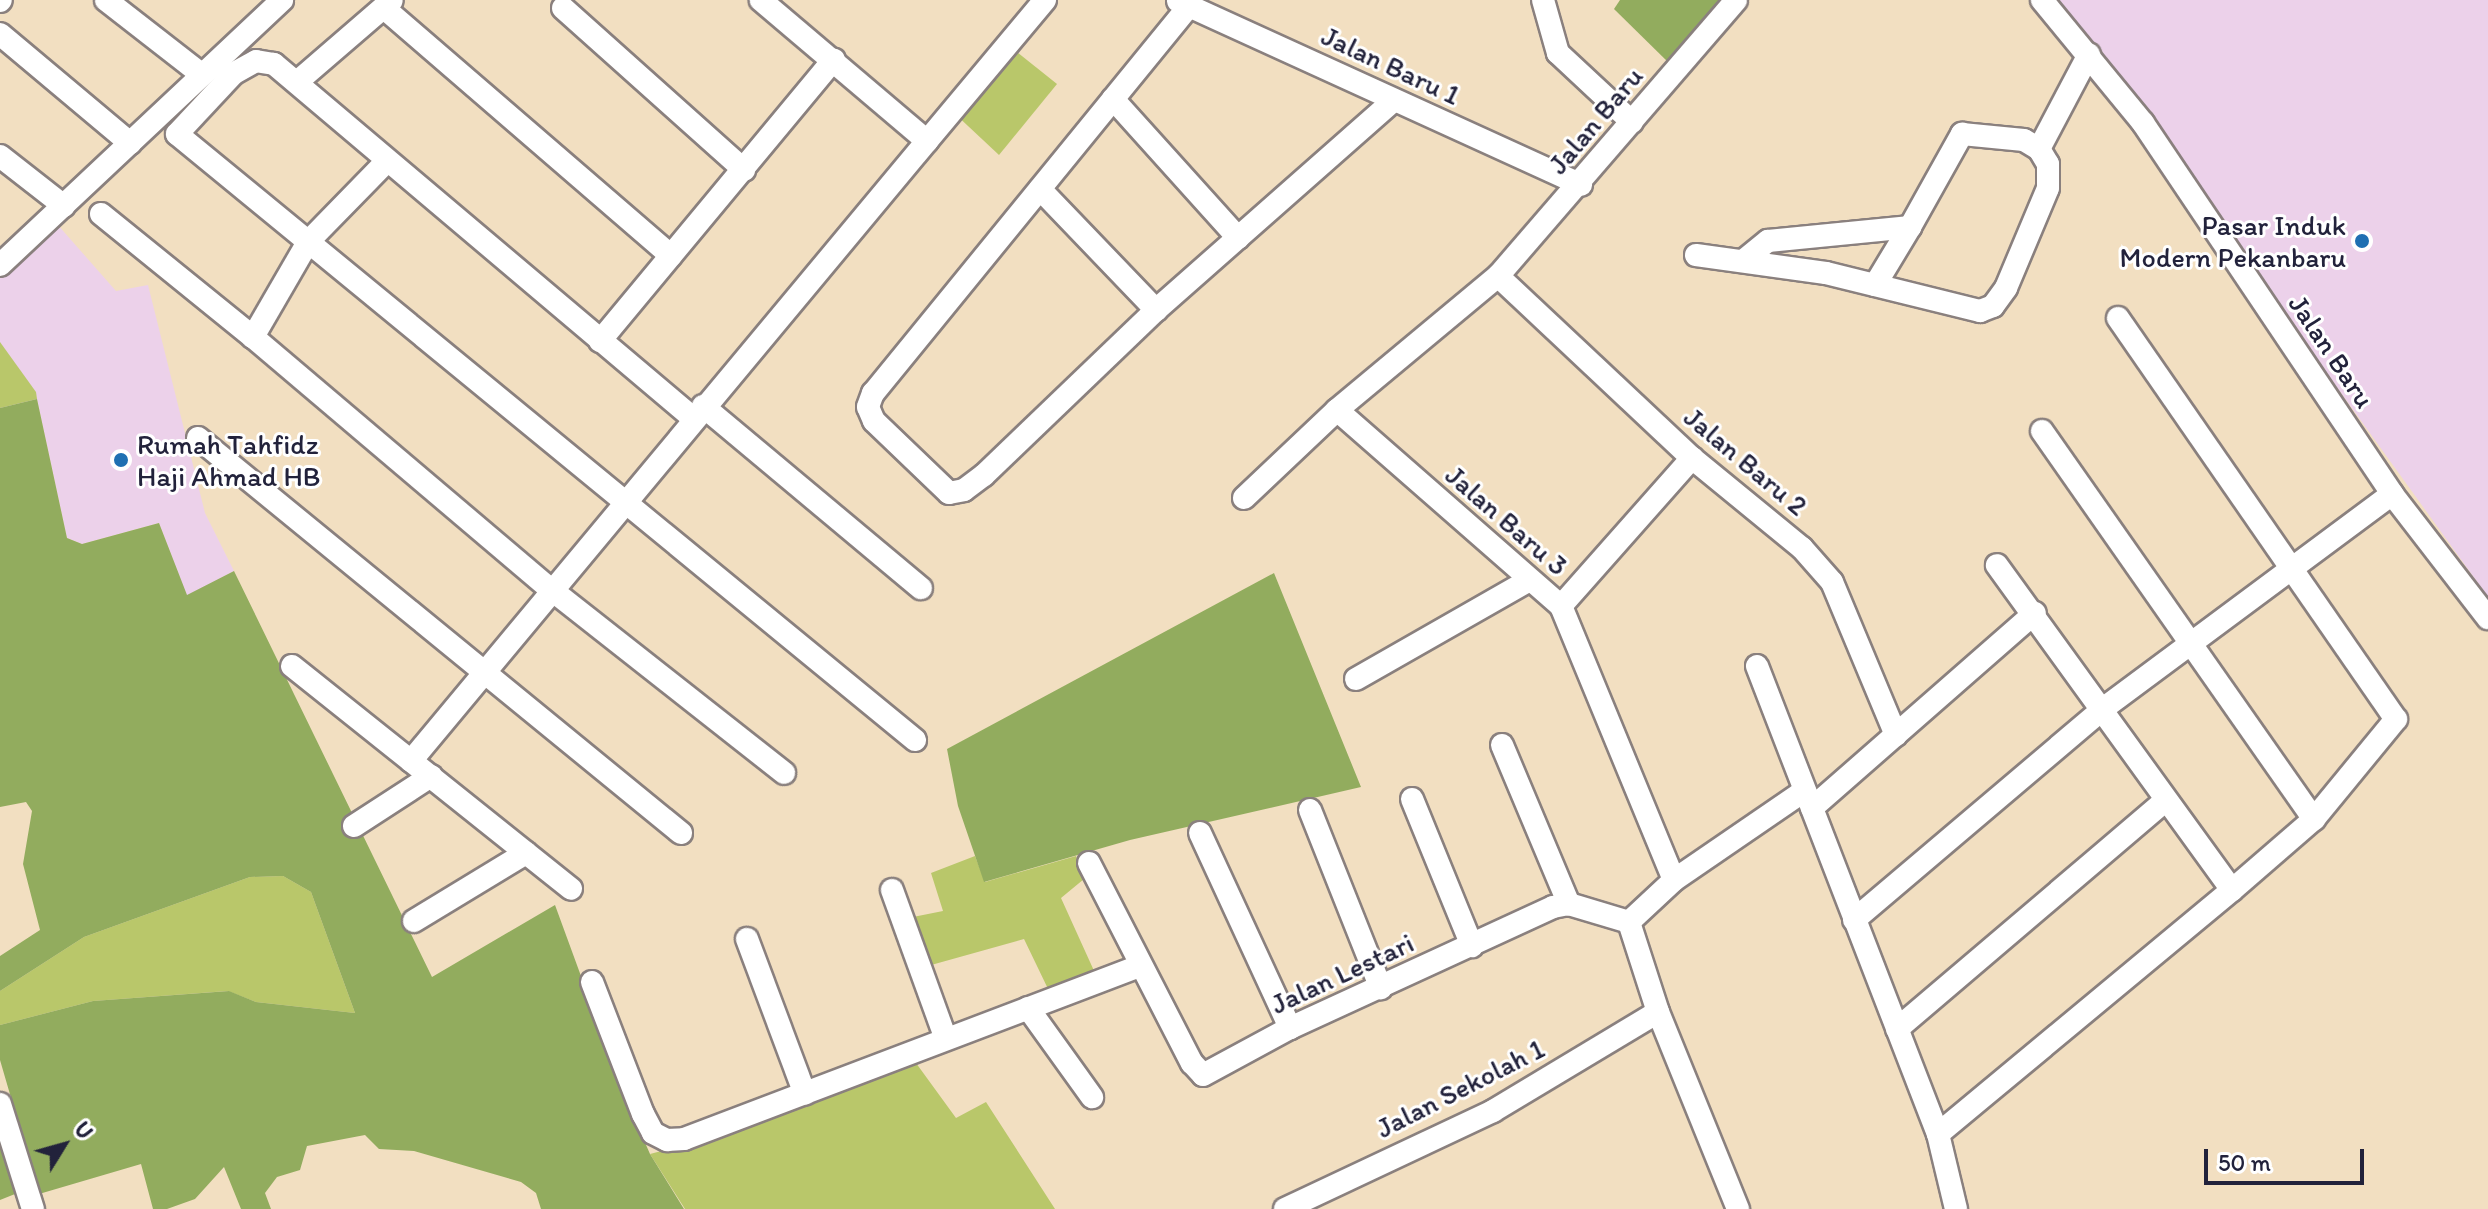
<!DOCTYPE html>
<html>
<head>
<meta charset="utf-8">
<style>
	body { margin:0 }
	#map { position:relative; width:2488px; height:1209px; overflow:hidden; background:#f2dfc1; font-family:Itim,sans-serif }
	div>[style] { position:absolute }
	[style*='--x'] { left:calc(var(--x)*1px); top:calc(var(--y)*1px); width:calc(var(--w)*1px); rotate:calc(var(--a)*1deg) }
	.built>* { inset:0; background:#ecd1ea }
	.green>* { inset:0; background:#b9c76a }
	.forest>* { inset:0; background:#92ac5e }
	.roads { filter:drop-shadow(2px 0 #8a807e) drop-shadow(-2px 0 #8a807e) drop-shadow(0 2px #8a807e) drop-shadow(0 -2px #8a807e) }
	.minor>* { height:22px; margin:-11px; padding:0 11px; transform-origin:11px; border-radius:11px; background:#fff }
	.dots>* { width:22px; height:22px; translate:-50% -50%; box-sizing:border-box; border:4px solid #fff; border-radius:50% }
	span { translate:-50% -50%; white-space:nowrap; text-align:center; line-height:1.15; -webkit-text-stroke:6px #fff; paint-order:stroke }
	.street-label { font-size:28px; color:#22223b }
	.poi-label { font-size:28px; color:#22223b }
	.right { translate:-100% -50%; text-align:right }
	.left { translate:0 -50%; text-align:left }
	.north { position:absolute; left:24px; top:1105px; width:80px; height:80px; -webkit-text-stroke:6px #fff; paint-order:stroke; rotate:53deg; font-size:22px; font-weight:700; line-height:32px; text-align:center; color:#22223b }
	.north::after { content:''; display:block; margin:auto; width:28px; height:36px; background:#22223b; clip-path:polygon(50% 0,100% 100%,50% 72%,0 100%) }
	.scale { position:absolute; left:2204px; top:1149px; width:160px; height:36px; box-sizing:border-box; border:4px solid #22223b; border-top:0; padding-left:10px; font-size:24px; line-height:28px; white-space:nowrap; color:#22223b; -webkit-text-stroke:6px #fff; paint-order:stroke }
</style>
</head>
<body>
<div id="map">
	<div class="built">
		<div style="clip-path:polygon(2052px 0,2488px 0,2488px 597px,2328px 375px,2145px 106px)"></div>
		<div style="clip-path:polygon(57px 224px,116px 291px,148px 285px,205px 513px,234px 571px,187px 596px,159px 523px,82px 544px,67px 538px,37px 399px,0 408px,0 277px)"></div>
	</div>
	<div class="green">
		<div style="clip-path:polygon(1007px 44px,1057px 84px,999px 155px,952px 111px)"></div>
		<div style="clip-path:polygon(0 342px,36px 392px,37px 399px,0 408px)"></div>
		<div style="clip-path:polygon(975px 856px,985px 882px,1076px 856px,1084px 879px,1061px 898px,1095px 973px,1050px 993px,1024px 939px,924px 967px,913px 917px,943px 911px,931px 873px)"></div>
		<div style="clip-path:polygon(283px 876px,311px 892px,355px 1013px,256px 1002px,228px 991px,93px 1001px,0 1025px,0 991px,84px 937px,250px 877px)"></div>
		<div style="clip-path:polygon(916px 1063px,956px 1118px,986px 1102px,1055px 1209px,685px 1209px,650px 1154px,741px 1130px)"></div>
	</div>
	<div class="forest">
		<div style="clip-path:polygon(1620px 0,1726px 0,1671px 65px,1614px 9px)"></div>
		<div style="clip-path:polygon(37px 399px,67px 538px,82px 544px,159px 523px,187px 595px,234px 571px,432px 977px,555px 905px,626px 1099px,650px 1154px,684px 1209px,541px 1209px,536px 1193px,521px 1182px,414px 1151px,379px 1149px,365px 1135px,307px 1146px,300px 1170px,277px 1177px,265px 1193px,271px 1209px,241px 1209px,224px 1167px,195px 1199px,167px 1209px,153px 1209px,141px 1164px,39px 1194px,0 1060px,0 1025px,93px 1001px,229px 991px,256px 1002px,355px 1013px,311px 892px,283px 876px,250px 877px,84px 937px,0 991px,0 956px,40px 930px,23px 864px,32px 811px,26px 802px,0 807px,0 408px)"></div>
		<div style="clip-path:polygon(1274px 573px,1361px 787px,1130px 840px,984px 882px,958px 806px,947px 749px)"></div>
		<div style="clip-path:polygon(0 1138px,20px 1192px,0 1200px)"></div>
	</div>
	<div class="roads">
		<div class="minor">
			<div style="--x:106;--y:0;--w:120;--a:37.9"></div>
			<div style="--x:1543;--y:0;--w:55;--a:74.2"></div>
			<div style="--x:1558;--y:53;--w:101;--a:43"></div>
			<div style="--x:2042;--y:0;--w:159;--a:50.6"></div>
			<div style="--x:2143;--y:123;--w:447;--a:56.1"></div>
			<div style="--x:2392;--y:494;--w:157;--a:52.3"></div>
			<div style="--x:0;--y:1;--w:1;--a:-45"></div>
			<div style="--x:1178;--y:1;--w:443;--a:24.5"></div>
			<div style="--x:1189;--y:6;--w:500;--a:129.2"></div>
			<div style="--x:873;--y:393;--w:15;--a:110"></div>
			<div style="--x:868;--y:407;--w:15;--a:67"></div>
			<div style="--x:874;--y:421;--w:104;--a:43.8"></div>
			<div style="--x:949;--y:493;--w:15;--a:-11"></div>
			<div style="--x:964;--y:490;--w:25;--a:-37"></div>
			<div style="--x:984;--y:475;--w:238;--a:-43.8"></div>
			<div style="--x:1156;--y:310;--w:317;--a:-41.4"></div>
			<div style="--x:384;--y:8;--w:379;--a:40.8"></div>
			<div style="--x:563;--y:8;--w:243;--a:41.8"></div>
			<div style="--x:0;--y:34;--w:170;--a:40"></div>
			<div style="--x:297;--y:82;--w:125;--a:-40.8"></div>
			<div style="--x:1113;--y:99;--w:187;--a:48"></div>
			<div style="--x:927;--y:141;--w:184;--a:-50.1"></div>
			<div style="--x:0;--y:156;--w:81;--a:38"></div>
			<div style="--x:386;--y:162;--w:112;--a:134.3"></div>
			<div style="--x:308;--y:242;--w:110;--a:120.1"></div>
			<div style="--x:253;--y:337;--w:393;--a:40.3"></div>
			<div style="--x:553;--y:591;--w:294;--a:38.2"></div>
			<div style="--x:1040;--y:189;--w:168;--a:46.2"></div>
			<div style="--x:101;--y:214;--w:196;--a:39"></div>
			<div style="--x:1696;--y:255;--w:131;--a:7.9"></div>
			<div style="--x:1826;--y:273;--w:159;--a:13.9"></div>
			<div style="--x:1980;--y:311;--w:14;--a:-21"></div>
			<div style="--x:1993;--y:306;--w:22;--a:-54"></div>
			<div style="--x:2006;--y:288;--w:108;--a:-67.2"></div>
			<div style="--x:2048;--y:188;--w:24;--a:-90"></div>
			<div style="--x:2048;--y:164;--w:17;--a:-121"></div>
			<div style="--x:1743;--y:261;--w:32;--a:-39"></div>
			<div style="--x:1768;--y:241;--w:143;--a:-5.6"></div>
			<div style="--x:1910;--y:227;--w:107;--a:-60.8"></div>
			<div style="--x:1962;--y:134;--w:62;--a:5.5"></div>
			<div style="--x:2024;--y:140;--w:17;--a:31"></div>
			<div style="--x:2039;--y:149;--w:107;--a:-62.2"></div>
			<div style="--x:0;--y:265;--w:387;--a:-43.2"></div>
			<div style="--x:1498;--y:276;--w:266;--a:43.2"></div>
			<div style="--x:1692;--y:458;--w:142;--a:39.3"></div>
			<div style="--x:1802;--y:548;--w:45;--a:48.6"></div>
			<div style="--x:1832;--y:582;--w:166;--a:67.3"></div>
			<div style="--x:1875;--y:285;--w:68;--a:-58.9"></div>
			<div style="--x:2118;--y:318;--w:488;--a:55.3"></div>
			<div style="--x:2396;--y:719;--w:129;--a:129.4"></div>
			<div style="--x:2314;--y:819;--w:108;--a:139.1"></div>
			<div style="--x:600;--y:341;--w:366;--a:-50.3"></div>
			<div style="--x:703;--y:406;--w:284;--a:39.9"></div>
			<div style="--x:1337;--y:410;--w:298;--a:41.2"></div>
			<div style="--x:1561;--y:606;--w:296;--a:67.6"></div>
			<div style="--x:693;--y:418;--w:549;--a:-139.81"></div>
			<div style="--x:274;--y:64;--w:18;--a:-171"></div>
			<div style="--x:256;--y:61;--w:26;--a:151"></div>
			<div style="--x:233;--y:74;--w:82;--a:133"></div>
			<div style="--x:177;--y:134;--w:955;--a:39.39"></div>
			<div style="--x:2042;--y:431;--w:474;--a:55"></div>
			<div style="--x:198;--y:438;--w:624;--a:39.28"></div>
			<div style="--x:1244;--y:498;--w:128;--a:-43.4"></div>
			<div style="--x:1337;--y:410;--w:209;--a:-39.8"></div>
			<div style="--x:1498;--y:276;--w:364;--a:-49.2"></div>
			<div style="--x:1561;--y:606;--w:198;--a:-48.5"></div>
			<div style="--x:292;--y:666;--w:357;--a:38.6"></div>
			<div style="--x:1757;--y:666;--w:502;--a:68.86"></div>
			<div style="--x:1938;--y:1134;--w:77;--a:76.5"></div>
			<div style="--x:1356;--y:679;--w:198;--a:-29.7"></div>
			<div style="--x:1502;--y:745;--w:173;--a:67.2"></div>
			<div style="--x:411;--y:761;--w:807;--a:-50.23"></div>
			<div style="--x:927;--y:141;--w:218;--a:-139.7"></div>
			<div style="--x:1412;--y:799;--w:159;--a:67.8"></div>
			<div style="--x:1812;--y:808;--w:296;--a:-41.2"></div>
			<div style="--x:1310;--y:810;--w:192;--a:68.3"></div>
			<div style="--x:354;--y:826;--w:92;--a:-33"></div>
			<div style="--x:1200;--y:833;--w:215;--a:65.2"></div>
			<div style="--x:1089;--y:863;--w:225;--a:62.8"></div>
			<div style="--x:1192;--y:1063;--w:16;--a:47"></div>
			<div style="--x:1203;--y:1075;--w:99;--a:-28.4"></div>
			<div style="--x:1290;--y:1028;--w:289;--a:-24.7"></div>
			<div style="--x:1553;--y:907;--w:16;--a:-11"></div>
			<div style="--x:1569;--y:904;--w:63;--a:16.7"></div>
			<div style="--x:892;--y:890;--w:158;--a:70.1"></div>
			<div style="--x:1854;--y:920;--w:328;--a:-40.3"></div>
			<div style="--x:2104;--y:708;--w:359;--a:-36.6"></div>
			<div style="--x:414;--y:921;--w:131;--a:-31.3"></div>
			<div style="--x:747;--y:939;--w:165;--a:69.5"></div>
			<div style="--x:592;--y:982;--w:142;--a:68.9"></div>
			<div style="--x:643;--y:1114;--w:21;--a:62"></div>
			<div style="--x:653;--y:1133;--w:16;--a:27"></div>
			<div style="--x:667;--y:1140;--w:17;--a:-3"></div>
			<div style="--x:684;--y:1139;--w:488;--a:-20.8"></div>
			<div style="--x:1028;--y:1008;--w:110;--a:54.3"></div>
			<div style="--x:1897;--y:1029;--w:353;--a:-40.4"></div>
			<div style="--x:0;--y:1104;--w:110;--a:72.6"></div>
			<div style="--x:1938;--y:1134;--w:382;--a:-39.7"></div>
			<div style="--x:2232;--y:890;--w:401;--a:-125.9"></div>
			<div style="--x:1285;--y:1209;--w:230;--a:-25.2"></div>
			<div style="--x:1493;--y:1111;--w:192;--a:-31"></div>
			<div style="--x:1738;--y:1209;--w:213;--a:-112.1"></div>
			<div style="--x:1658;--y:1012;--w:95;--a:-107.9"></div>
			<div style="--x:1629;--y:922;--w:62;--a:-43"></div>
			<div style="--x:1674;--y:880;--w:158;--a:-34.4"></div>
		</div>
	</div>
	<div class="dots">
		<div style="left:2362px;top:241px;background:#1f6fb2"></div>
		<div style="left:121px;top:460px;background:#1f6fb2"></div>
	</div>
	<div class="street-label">
		<span style="left:1391px;top:65px;rotate:25deg">Jalan Baru 1</span>
		<span style="left:1595px;top:120px;rotate:-50deg">Jalan Baru</span>
		<span style="left:2332px;top:351px;rotate:56deg">Jalan Baru</span>
		<span style="left:1746px;top:461px;rotate:40deg">Jalan Baru 2</span>
		<span style="left:1507px;top:520px;rotate:41deg">Jalan Baru 3</span>
		<span style="left:1342px;top:973px;rotate:-25deg">Jalan Lestari</span>
		<span style="left:1460px;top:1088px;rotate:-27deg">Jalan Sekolah 1</span>
	</div>
	<div class="poi-label">
		<span class="right" style="left:2346px;top:241px">Pasar Induk<br>Modern Pekanbaru</span>
		<span class="left" style="left:137px;top:460px">Rumah Tahfidz<br>Haji Ahmad HB</span>
	</div>
	<div class="north">U</div>
	<div class="scale">50 m</div>
</div>
</body>
</html>
